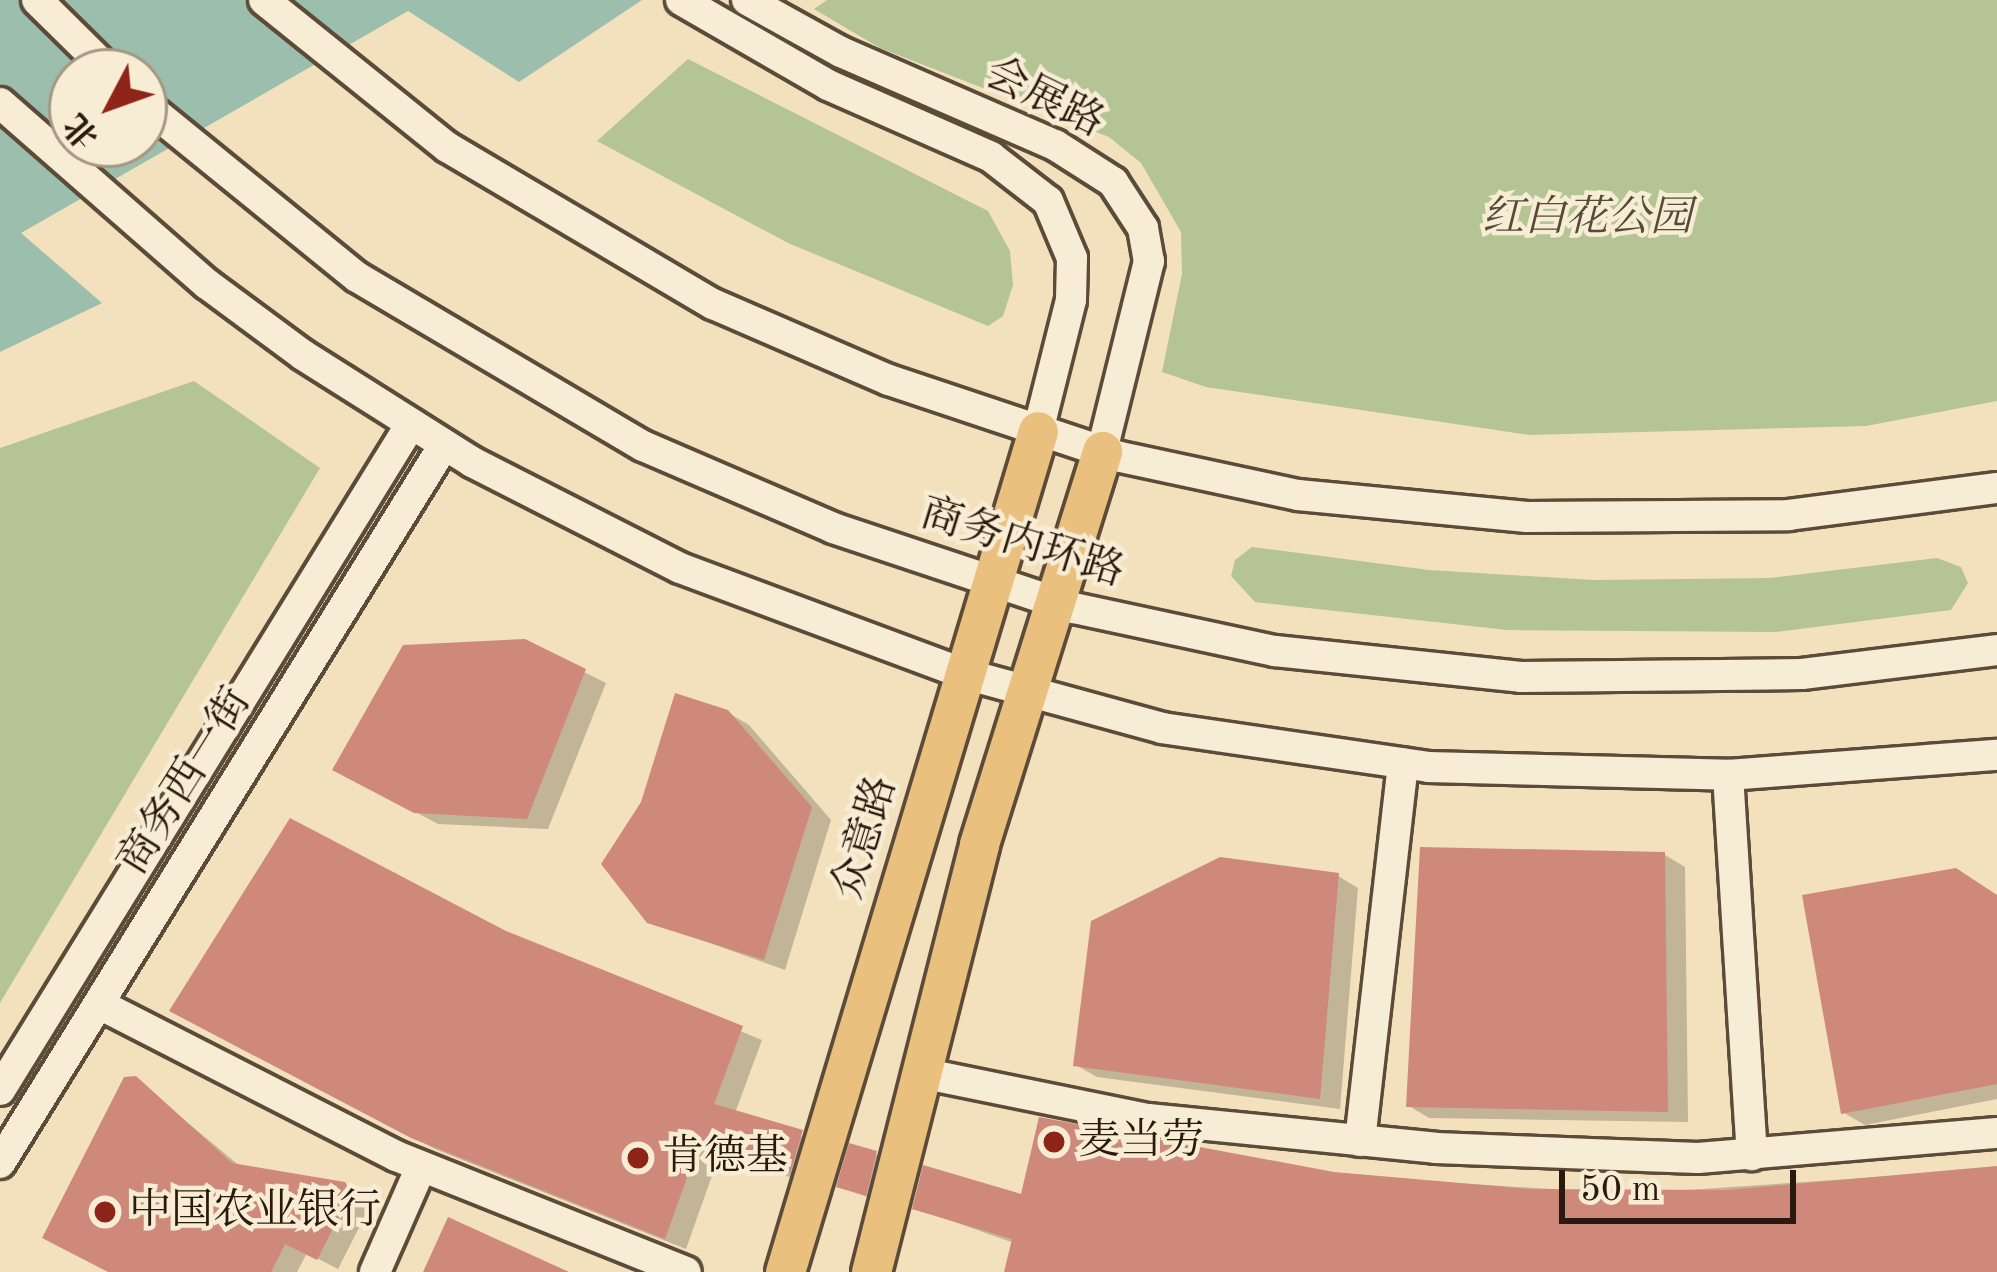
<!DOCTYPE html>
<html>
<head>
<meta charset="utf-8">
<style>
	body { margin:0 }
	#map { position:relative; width:1997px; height:1272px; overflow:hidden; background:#f3e1bd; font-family:"Old Standard TT","Noto Serif SC",serif }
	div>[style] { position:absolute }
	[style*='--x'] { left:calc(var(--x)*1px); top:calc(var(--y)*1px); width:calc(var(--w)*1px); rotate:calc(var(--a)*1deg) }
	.green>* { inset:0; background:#b5c495 }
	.water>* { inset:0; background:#9cbeac }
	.shadow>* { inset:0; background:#0003 }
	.building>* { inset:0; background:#ce897a }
	.roads { filter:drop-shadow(3px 0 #5c4b39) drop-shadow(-3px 0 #5c4b39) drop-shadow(0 3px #5c4b39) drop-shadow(0 -3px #5c4b39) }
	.minor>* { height:30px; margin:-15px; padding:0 15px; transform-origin:15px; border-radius:15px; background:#f7ecd4 }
	.major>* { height:39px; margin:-19.5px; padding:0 19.5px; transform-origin:19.5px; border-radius:19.5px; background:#eac07e }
	.dots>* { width:33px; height:33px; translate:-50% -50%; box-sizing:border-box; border:6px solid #f7ecd4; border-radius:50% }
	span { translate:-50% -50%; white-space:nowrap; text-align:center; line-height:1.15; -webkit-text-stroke:9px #f7ecd4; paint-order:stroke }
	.street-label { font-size:42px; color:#2a190d }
	.park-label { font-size:42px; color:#544c36; font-style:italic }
	.poi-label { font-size:42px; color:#2a190d }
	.left { translate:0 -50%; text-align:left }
	.north { position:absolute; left:48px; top:48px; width:120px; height:120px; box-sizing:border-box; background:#f7ecd4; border:3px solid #a59884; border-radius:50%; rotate:229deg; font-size:33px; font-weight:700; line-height:48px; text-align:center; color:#2a190d }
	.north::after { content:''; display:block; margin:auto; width:42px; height:54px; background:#8f2418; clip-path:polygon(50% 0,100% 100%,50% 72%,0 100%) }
	.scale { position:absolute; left:1559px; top:1170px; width:237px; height:54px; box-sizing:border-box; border:6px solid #2a190d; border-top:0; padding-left:15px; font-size:36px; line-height:42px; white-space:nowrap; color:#2a190d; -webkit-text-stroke:9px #f7ecd4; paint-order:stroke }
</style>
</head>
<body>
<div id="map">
	<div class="green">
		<div style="clip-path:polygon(827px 0,1997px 0,1997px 401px,1866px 426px,1530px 435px,1206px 387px,1162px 372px,1182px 274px,1181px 232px,1141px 163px,1109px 137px,880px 48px,814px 9px)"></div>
		<div style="clip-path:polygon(688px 59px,988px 211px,1010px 251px,1013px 285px,1003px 316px,988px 326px,788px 243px,597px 141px)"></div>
		<div style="clip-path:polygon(194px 381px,320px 468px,0 1003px,0 448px)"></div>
		<div style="clip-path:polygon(1252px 547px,1429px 570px,1594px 580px,1770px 578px,1937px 558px,1961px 567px,1968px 583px,1951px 610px,1775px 632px,1507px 630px,1255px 602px,1231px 576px,1235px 560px)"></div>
	</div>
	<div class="water">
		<div style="clip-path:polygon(evenodd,0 0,642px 0,519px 82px,408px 11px,21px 233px,102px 303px,0 352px,0 0,72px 72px,144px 72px,144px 144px,72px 144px,72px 72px)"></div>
	</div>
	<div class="shadow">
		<div style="clip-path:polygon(524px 642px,606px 683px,548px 829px,438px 824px,356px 780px)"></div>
		<div style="clip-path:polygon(727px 712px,749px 725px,831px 820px,785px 970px,649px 921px,644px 803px)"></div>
		<div style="clip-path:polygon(1665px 855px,1685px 867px,1688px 1122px,1429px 1118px,1409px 1106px)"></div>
		<div style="clip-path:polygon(1338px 876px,1358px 888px,1340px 1109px,1097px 1077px,1076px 1065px)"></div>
		<div style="clip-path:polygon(1997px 897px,1997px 1099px,1865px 1125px,1844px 1113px)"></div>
		<div style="clip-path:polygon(504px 934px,762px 1040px,735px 1113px,822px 1144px,810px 1183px,719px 1156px,686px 1249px,435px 1149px,193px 1022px)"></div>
		<div style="clip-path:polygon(135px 1079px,241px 1167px,344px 1185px,365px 1197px,370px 1206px,338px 1269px,307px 1253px,297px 1272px,111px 1272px)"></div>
		<div style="clip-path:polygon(875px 1154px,896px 1166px,886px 1205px,839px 1185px)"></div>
		<div style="clip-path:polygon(1997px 1169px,1997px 1272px,1007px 1272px,1014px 1243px,915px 1208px,1333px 1175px,1628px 1194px)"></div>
	</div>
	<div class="building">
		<div style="clip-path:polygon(525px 639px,586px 669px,527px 819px,414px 813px,332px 770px,403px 645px)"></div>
		<div style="clip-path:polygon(675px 693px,728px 710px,812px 807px,764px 960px,647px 923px,601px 864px,641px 802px)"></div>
		<div style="clip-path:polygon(290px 818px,506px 931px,743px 1026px,714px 1104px,803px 1130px,790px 1173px,698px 1147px,665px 1239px,411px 1138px,169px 1011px)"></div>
		<div style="clip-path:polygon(1420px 847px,1665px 852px,1668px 1112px,1406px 1107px)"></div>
		<div style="clip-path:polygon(1220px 857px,1339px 873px,1320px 1099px,1073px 1066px,1091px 921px)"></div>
		<div style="clip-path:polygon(1956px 868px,1997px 895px,1997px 1084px,1841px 1114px,1802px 895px)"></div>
		<div style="clip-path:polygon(136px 1076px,232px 1163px,345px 1182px,351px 1193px,317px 1260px,285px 1244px,271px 1272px,108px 1272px,42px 1238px,124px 1077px)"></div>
		<div style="clip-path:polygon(1039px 1117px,1334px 1172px,1530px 1189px,1726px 1190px,1997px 1166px,1997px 1272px,1004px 1272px,1012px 1239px,912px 1209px,923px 1165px,1021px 1194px)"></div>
		<div style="clip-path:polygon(849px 1143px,877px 1151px,866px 1196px,836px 1187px)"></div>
		<div style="clip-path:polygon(448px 1217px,569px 1272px,423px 1272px)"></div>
	</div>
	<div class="roads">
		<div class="minor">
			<div style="--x:37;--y:0;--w:103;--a:44.6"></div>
			<div style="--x:264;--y:0;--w:235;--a:38.8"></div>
			<div style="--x:447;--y:147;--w:309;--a:30.6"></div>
			<div style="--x:713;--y:304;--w:192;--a:23.4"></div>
			<div style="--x:889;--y:380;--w:239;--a:18.5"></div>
			<div style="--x:1116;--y:456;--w:186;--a:12.1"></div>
			<div style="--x:1298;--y:495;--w:230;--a:5.5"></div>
			<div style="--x:1527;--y:517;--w:262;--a:-0.4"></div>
			<div style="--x:1789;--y:515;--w:210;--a:-7.4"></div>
			<div style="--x:681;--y:0;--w:170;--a:30"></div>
			<div style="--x:828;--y:85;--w:178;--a:23.8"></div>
			<div style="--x:991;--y:157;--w:72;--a:37.7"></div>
			<div style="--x:1048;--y:201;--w:62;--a:67.2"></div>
			<div style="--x:1072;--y:258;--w:42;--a:91.4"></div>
			<div style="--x:1071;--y:300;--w:135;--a:104.1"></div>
			<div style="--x:747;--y:0;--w:107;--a:29"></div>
			<div style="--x:841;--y:52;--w:233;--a:23.5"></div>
			<div style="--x:1055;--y:145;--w:69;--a:32.5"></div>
			<div style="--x:1113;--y:182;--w:55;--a:56.9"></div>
			<div style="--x:1143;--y:228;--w:34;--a:80"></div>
			<div style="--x:1149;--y:261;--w:196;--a:103.9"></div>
			<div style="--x:0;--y:103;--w:275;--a:41.2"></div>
			<div style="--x:207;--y:284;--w:119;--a:36.5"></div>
			<div style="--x:303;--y:355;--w:200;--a:32.3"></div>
			<div style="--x:472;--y:462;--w:233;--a:27"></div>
			<div style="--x:680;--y:568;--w:304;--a:20.4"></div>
			<div style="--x:965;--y:674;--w:204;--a:15.3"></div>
			<div style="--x:1162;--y:728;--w:269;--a:8.3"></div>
			<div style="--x:1428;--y:767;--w:300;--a:1.5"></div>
			<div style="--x:1728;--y:775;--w:270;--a:-4.3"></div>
			<div style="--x:144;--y:104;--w:274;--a:39.1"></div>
			<div style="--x:357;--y:277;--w:332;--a:30.6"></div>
			<div style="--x:643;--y:446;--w:207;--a:23.3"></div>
			<div style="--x:833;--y:528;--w:254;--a:18.4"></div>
			<div style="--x:1074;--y:608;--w:206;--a:12.1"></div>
			<div style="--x:1275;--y:651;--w:247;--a:6"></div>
			<div style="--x:1521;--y:677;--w:281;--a:-0.6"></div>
			<div style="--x:1802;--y:674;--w:196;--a:-7"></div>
			<div style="--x:1728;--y:775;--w:381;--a:86.4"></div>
			<div style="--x:99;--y:1004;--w:334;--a:27.1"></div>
			<div style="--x:396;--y:1156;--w:312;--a:21.8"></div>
			<div style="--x:921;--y:1073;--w:232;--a:11.5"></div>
			<div style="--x:1148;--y:1119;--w:289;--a:5.7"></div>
			<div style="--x:1436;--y:1148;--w:262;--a:2.2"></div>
			<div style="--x:1698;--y:1158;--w:300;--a:-4.8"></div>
			<div style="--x:0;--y:1090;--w:783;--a:-58.32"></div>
			<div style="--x:1360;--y:1141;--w:380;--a:-83.5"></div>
			<div style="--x:0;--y:1163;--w:844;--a:-58.27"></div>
			<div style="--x:375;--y:1272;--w:115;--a:-66.3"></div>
		</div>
		<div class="major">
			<div style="--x:785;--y:1272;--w:878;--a:-73.26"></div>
			<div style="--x:871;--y:1272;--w:441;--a:-75.8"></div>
			<div style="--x:979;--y:844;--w:412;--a:-72.6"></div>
		</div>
	</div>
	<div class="dots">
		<div style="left:1054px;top:1142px;background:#8f2418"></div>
		<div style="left:638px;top:1158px;background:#8f2418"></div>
		<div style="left:105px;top:1212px;background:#8f2418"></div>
	</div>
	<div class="street-label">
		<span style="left:1044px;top:99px;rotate:26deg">会展路</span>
		<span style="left:1022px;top:544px;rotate:17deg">商务内环路</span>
		<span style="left:186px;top:782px;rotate:-58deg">商务西一街</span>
		<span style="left:866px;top:838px;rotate:-73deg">众意路</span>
	</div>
	<div class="park-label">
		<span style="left:1587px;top:219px">红白花公园</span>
	</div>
	<div class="poi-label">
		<span class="left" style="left:1078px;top:1142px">麦当劳</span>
		<span class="left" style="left:662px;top:1158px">肯德基</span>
		<span class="left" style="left:129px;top:1212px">中国农业银行</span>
	</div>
	<div class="north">北</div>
	<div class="scale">50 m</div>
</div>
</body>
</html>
